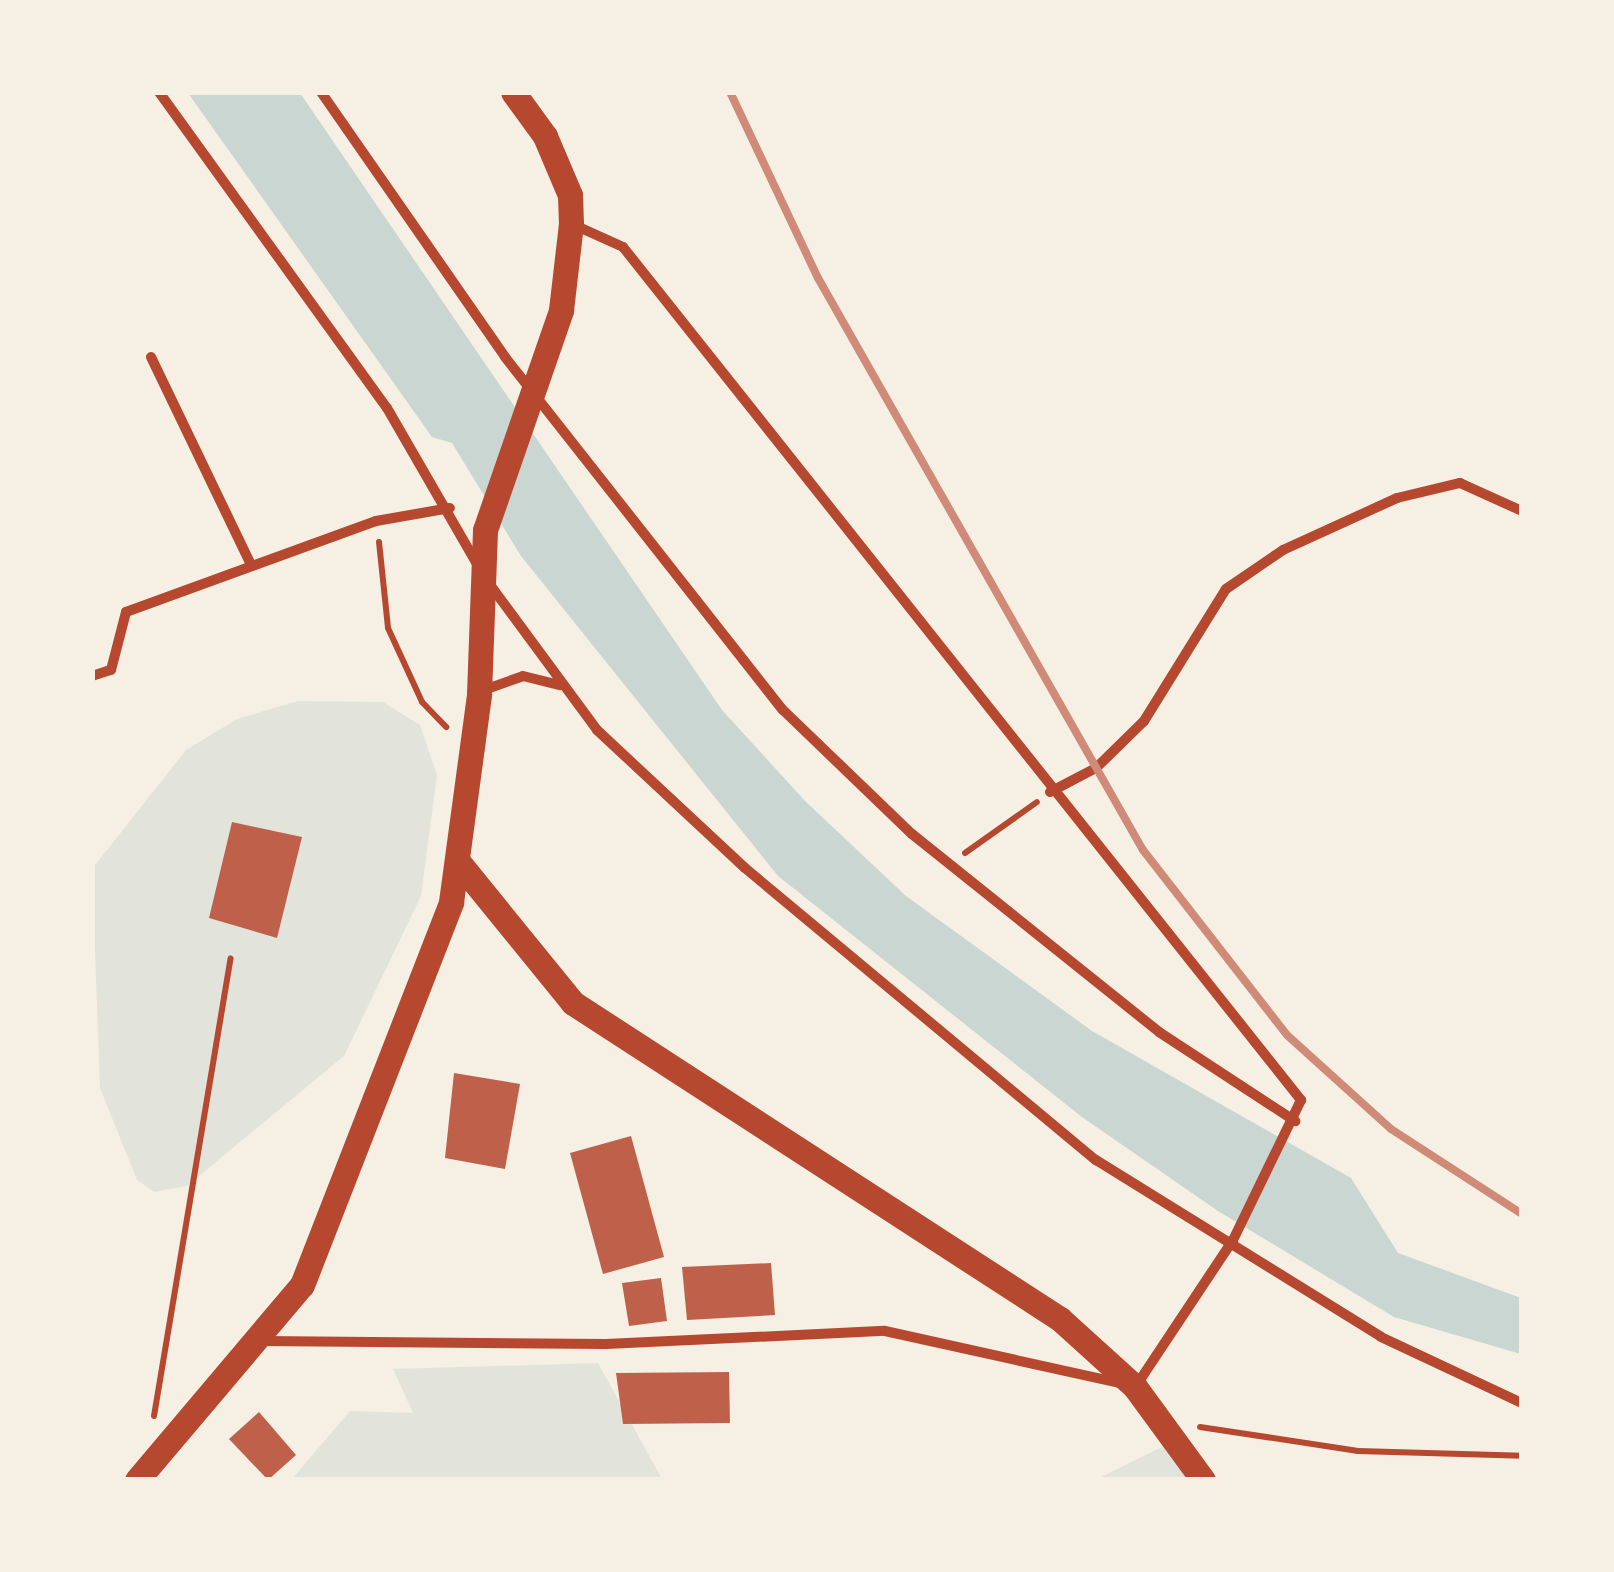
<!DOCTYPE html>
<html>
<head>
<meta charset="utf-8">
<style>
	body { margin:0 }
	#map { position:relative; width:1614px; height:1572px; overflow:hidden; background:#f6efe4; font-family:"Archivo Narrow",sans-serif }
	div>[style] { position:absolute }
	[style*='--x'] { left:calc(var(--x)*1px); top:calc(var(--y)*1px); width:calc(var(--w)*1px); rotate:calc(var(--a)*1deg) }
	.green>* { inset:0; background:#e2e4dc }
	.water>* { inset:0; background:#c9d6d2 }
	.building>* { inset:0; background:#bf614a }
	.path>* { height:6px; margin:-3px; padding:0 3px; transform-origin:3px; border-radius:3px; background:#b5482f }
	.minor>* { height:10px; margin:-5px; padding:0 5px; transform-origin:5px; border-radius:5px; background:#b5482f }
	.primary>* { height:25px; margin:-12.5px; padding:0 12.5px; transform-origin:12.5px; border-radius:12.5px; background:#b5482f }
	.trunk>* { height:25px; margin:-12.5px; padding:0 12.5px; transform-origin:12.5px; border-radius:12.5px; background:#b5482f }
	.rail>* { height:8px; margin:-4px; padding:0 4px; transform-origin:4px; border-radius:4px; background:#cf8b77 }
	span { translate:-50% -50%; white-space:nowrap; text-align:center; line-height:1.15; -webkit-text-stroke:8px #f6efe4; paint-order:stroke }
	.frame { position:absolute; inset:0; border:95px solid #f6efe4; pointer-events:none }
</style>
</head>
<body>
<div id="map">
	<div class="green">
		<div style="clip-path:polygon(298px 701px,383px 702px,420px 725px,437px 775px,421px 896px,344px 1056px,187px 1186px,154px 1192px,137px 1180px,100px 1088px,92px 869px,186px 750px,237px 719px)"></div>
		<div style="clip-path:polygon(598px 1363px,662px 1479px,291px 1480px,350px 1411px,413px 1413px,393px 1369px)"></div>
		<div style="clip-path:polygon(1178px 1439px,1201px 1480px,1095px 1480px)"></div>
	</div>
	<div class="water">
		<div style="clip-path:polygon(188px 93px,300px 93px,722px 710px,805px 801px,906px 896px,1092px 1031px,1351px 1178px,1398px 1253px,1521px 1298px,1521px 1354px,1394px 1317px,1218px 1211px,1082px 1117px,778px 876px,521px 556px,452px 443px,432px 437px)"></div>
	</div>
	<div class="building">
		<div style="clip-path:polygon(232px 822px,302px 837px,277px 938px,209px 918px)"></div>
		<div style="clip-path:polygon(454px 1073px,520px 1084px,505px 1169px,445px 1158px)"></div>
		<div style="clip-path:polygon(631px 1136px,664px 1257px,603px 1274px,570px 1153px)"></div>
		<div style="clip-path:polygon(771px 1263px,775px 1315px,687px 1320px,682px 1267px)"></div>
		<div style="clip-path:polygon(661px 1278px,667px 1321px,629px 1326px,622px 1283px)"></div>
		<div style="clip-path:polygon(729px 1372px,730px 1423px,623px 1424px,616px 1373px)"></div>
		<div style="clip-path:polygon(259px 1412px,296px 1455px,268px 1480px,229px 1439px)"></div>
	</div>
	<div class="path">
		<div style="--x:379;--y:542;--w:86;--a:84"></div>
		<div style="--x:388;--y:628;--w:81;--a:65.3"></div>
		<div style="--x:422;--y:702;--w:35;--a:46"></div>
		<div style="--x:965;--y:853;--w:88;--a:-35.3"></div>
		<div style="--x:154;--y:1416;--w:464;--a:-80.5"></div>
		<div style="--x:1200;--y:1427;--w:160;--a:8.6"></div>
		<div style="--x:1358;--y:1451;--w:164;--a:1.7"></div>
	</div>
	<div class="minor">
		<div style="--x:159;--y:92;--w:390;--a:54.2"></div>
		<div style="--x:387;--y:408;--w:180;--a:60"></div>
		<div style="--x:321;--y:92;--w:323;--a:55.2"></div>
		<div style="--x:505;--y:357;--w:449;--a:51.8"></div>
		<div style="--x:783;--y:710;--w:179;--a:43.9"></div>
		<div style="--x:912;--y:834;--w:317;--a:38.7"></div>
		<div style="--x:1159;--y:1032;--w:163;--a:33.2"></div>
		<div style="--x:572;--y:224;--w:56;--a:24.3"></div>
		<div style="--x:623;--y:247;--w:1090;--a:51.52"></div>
		<div style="--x:1301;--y:1100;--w:156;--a:115.9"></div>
		<div style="--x:1233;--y:1240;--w:175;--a:123.6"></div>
		<div style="--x:151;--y:357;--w:231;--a:64.3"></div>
		<div style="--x:488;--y:582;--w:184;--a:53.6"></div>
		<div style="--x:597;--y:730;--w:202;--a:43"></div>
		<div style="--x:745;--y:868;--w:457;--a:39.8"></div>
		<div style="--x:1096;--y:1160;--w:335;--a:31.8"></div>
		<div style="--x:1381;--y:1337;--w:156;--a:25.1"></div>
		<div style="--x:92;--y:676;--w:20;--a:-18"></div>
		<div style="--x:111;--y:670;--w:60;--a:-75.5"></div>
		<div style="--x:126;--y:612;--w:266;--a:-20"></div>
		<div style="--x:376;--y:521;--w:75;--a:-10"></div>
		<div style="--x:484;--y:690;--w:41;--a:-19.7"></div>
		<div style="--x:523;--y:676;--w:38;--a:14"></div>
		<div style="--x:1050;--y:792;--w:52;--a:-27.6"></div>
		<div style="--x:1096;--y:768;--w:67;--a:-44.4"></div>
		<div style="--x:1144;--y:721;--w:155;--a:-58.2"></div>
		<div style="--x:1226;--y:589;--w:69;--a:-34.4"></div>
		<div style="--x:1283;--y:550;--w:125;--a:-24.5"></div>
		<div style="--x:1397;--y:498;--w:65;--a:-13.4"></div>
		<div style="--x:1460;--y:483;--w:68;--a:24.3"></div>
		<div style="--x:261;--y:1341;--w:345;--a:0.5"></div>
		<div style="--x:606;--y:1344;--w:279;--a:-2.7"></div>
		<div style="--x:885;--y:1331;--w:240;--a:12.5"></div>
	</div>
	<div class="primary">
		<div style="--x:460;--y:864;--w:179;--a:50.9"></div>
		<div style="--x:573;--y:1003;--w:581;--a:32.98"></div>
		<div style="--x:1060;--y:1319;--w:101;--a:42.2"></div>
		<div style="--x:1135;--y:1387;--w:115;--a:53.8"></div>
	</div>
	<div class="trunk">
		<div style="--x:137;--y:1480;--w:255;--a:-49.8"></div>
		<div style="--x:302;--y:1285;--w:411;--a:-68.7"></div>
		<div style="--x:451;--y:902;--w:210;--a:-82.3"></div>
		<div style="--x:479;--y:694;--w:164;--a:-87.9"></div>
		<div style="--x:485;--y:530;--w:233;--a:-70.9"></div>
		<div style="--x:561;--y:310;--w:87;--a:-83.4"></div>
		<div style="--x:571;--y:224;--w:29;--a:-92"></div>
		<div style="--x:570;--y:195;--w:64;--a:-113"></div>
		<div style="--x:545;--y:136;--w:54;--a:-126"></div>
	</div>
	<div class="rail">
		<div style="--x:730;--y:92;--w:206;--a:64.7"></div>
		<div style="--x:818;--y:278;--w:658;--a:60.4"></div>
		<div style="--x:1143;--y:850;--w:234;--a:52.1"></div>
		<div style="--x:1287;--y:1035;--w:140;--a:42.1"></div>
		<div style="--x:1391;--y:1129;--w:156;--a:33"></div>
	</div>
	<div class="frame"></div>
</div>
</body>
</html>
